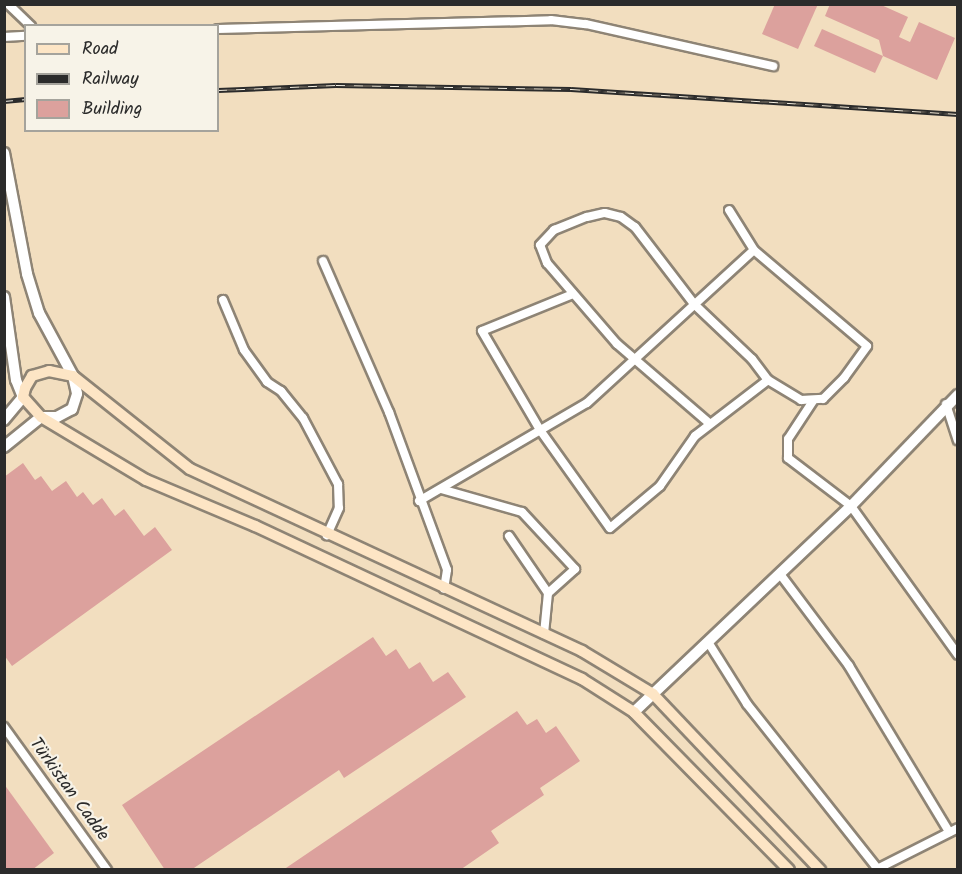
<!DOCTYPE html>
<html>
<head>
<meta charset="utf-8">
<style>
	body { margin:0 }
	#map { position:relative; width:962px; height:874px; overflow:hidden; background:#f2debf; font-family:Kalam,sans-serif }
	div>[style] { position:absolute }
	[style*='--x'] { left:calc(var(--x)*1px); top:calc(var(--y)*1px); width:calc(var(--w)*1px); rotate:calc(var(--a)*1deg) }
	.building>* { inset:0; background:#dca19d }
	.roads { filter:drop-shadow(2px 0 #8e8475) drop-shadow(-2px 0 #8e8475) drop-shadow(0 2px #8e8475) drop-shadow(0 -2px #8e8475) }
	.minor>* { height:8px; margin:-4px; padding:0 4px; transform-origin:4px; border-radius:4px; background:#fff }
	.tertiary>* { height:10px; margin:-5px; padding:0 5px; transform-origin:5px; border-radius:5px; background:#fff }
	.secondary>* { height:10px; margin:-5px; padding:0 5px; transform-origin:5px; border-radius:5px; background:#fde5c5 }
	.rail>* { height:5px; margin-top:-2.5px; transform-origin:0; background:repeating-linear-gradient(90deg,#f7f3e8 0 9px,#2b2b2b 0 18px); box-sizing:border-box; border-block:2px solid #2b2b2b }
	span { translate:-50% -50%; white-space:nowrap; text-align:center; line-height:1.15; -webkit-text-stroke:4.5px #f7f3e8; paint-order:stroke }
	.street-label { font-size:18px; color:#2b2b2b }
	.frame { position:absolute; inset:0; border:6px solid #2b2b2b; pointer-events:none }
	.legend { position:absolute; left:24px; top:24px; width:195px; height:108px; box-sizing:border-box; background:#f7f3e8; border:2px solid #a5a39c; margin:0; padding:8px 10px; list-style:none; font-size:18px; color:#2b2b2b }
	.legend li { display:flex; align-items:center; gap:12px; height:30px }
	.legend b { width:30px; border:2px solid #a5a39c }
</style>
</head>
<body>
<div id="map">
	<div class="building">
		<div style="clip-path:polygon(775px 4px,818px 4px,798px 49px,762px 34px)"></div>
		<div style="clip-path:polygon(830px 4px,879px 4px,908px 17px,899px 37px,910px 42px,919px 22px,955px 38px,937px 80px,883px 56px,879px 40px,825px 16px)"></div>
		<div style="clip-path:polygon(822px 29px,883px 56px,875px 73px,814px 46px)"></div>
		<div style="clip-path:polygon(23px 463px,35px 480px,41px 476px,52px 491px,66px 481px,77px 497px,83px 492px,93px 505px,102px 498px,115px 516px,124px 509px,144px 536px,155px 527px,172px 550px,12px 666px,4px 655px,4px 477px)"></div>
		<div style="clip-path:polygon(373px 637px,386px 656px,396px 649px,409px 669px,420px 662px,433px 682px,448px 672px,466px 697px,344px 778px,339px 770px,191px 870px,165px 870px,122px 805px)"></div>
		<div style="clip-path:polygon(517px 711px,527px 725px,537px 719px,546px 733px,556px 726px,580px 761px,540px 788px,544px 795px,491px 831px,499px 843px,460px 870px,283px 870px)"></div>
		<div style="clip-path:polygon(4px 784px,54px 853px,32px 870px,4px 870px)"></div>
	</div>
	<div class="roads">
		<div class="minor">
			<div style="--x:8;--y:4;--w:32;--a:44"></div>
			<div style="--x:218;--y:29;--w:333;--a:-1.5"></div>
			<div style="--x:551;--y:20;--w:35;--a:7"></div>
			<div style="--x:586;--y:24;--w:192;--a:12.7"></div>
			<div style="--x:4;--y:37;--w:22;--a:-3"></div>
			<div style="--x:323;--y:261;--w:165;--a:66.4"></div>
			<div style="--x:389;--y:412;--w:168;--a:69.8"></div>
			<div style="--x:447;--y:570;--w:19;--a:99"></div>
			<div style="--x:573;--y:294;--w:98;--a:157.9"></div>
			<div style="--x:482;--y:331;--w:115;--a:59.6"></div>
			<div style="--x:540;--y:430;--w:120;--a:54.5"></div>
			<div style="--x:610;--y:528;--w:65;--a:-40"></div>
			<div style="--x:660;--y:486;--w:61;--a:-55"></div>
			<div style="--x:695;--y:436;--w:92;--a:-37.5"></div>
			<div style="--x:223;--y:300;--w:54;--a:67.2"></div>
			<div style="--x:244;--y:350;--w:39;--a:54"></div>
			<div style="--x:267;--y:382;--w:17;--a:33"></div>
			<div style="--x:281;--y:391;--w:35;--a:51"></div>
			<div style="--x:303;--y:418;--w:75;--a:62.1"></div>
			<div style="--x:338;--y:484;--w:24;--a:88"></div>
			<div style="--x:339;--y:508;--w:30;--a:114"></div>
			<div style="--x:813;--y:401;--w:45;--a:123.3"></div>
			<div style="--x:788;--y:439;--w:19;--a:90"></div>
			<div style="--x:788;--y:458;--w:79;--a:37.3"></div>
			<div style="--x:851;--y:506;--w:183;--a:54.3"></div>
			<div style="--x:946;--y:404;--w:38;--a:72"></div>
			<div style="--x:709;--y:423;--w:121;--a:-139.3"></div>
			<div style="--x:617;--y:344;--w:107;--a:-130.8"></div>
			<div style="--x:547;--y:263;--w:19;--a:-111"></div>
			<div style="--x:540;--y:245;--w:21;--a:-47"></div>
			<div style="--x:554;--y:230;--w:35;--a:-22"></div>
			<div style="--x:587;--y:217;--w:18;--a:-13"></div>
			<div style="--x:605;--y:213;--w:16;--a:14"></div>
			<div style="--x:621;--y:217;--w:17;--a:36"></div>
			<div style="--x:635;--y:227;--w:97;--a:52.5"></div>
			<div style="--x:694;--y:304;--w:80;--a:43.5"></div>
			<div style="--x:752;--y:359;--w:26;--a:53"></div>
			<div style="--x:768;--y:380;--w:39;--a:31"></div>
			<div style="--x:801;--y:400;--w:22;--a:-3"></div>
			<div style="--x:823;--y:399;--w:30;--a:-45"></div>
			<div style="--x:844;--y:378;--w:39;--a:-54"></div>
			<div style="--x:867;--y:346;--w:148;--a:-139.7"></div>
			<div style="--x:754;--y:250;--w:47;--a:-122"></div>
			<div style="--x:441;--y:489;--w:84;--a:15.9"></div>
			<div style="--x:522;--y:512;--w:78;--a:47.1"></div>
			<div style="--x:575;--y:569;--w:36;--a:138"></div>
			<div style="--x:548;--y:593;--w:41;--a:95.6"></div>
			<div style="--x:419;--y:501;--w:194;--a:-30.3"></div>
			<div style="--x:587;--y:403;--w:226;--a:-42.5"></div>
			<div style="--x:509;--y:536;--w:69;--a:55.6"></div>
			<div style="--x:780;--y:574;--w:115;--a:53.1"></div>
			<div style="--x:849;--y:666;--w:194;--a:58.9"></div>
			<div style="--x:708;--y:642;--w:73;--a:57.8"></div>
			<div style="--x:747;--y:704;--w:209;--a:51.6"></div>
			<div style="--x:4;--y:727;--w:176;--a:54.2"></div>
			<div style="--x:875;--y:870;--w:93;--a:-26.8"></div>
		</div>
		<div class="tertiary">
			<div style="--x:4;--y:153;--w:123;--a:79.2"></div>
			<div style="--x:27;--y:274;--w:41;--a:72.9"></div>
			<div style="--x:39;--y:313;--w:72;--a:61.6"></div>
			<div style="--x:73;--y:376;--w:18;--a:77"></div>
			<div style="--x:77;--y:394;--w:16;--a:108"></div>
			<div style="--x:72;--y:409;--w:17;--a:152"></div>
			<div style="--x:57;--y:417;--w:16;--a:180"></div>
			<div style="--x:41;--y:417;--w:48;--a:141"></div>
			<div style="--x:4;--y:297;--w:84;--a:81.8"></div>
			<div style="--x:16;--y:380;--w:18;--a:68"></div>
			<div style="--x:23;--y:397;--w:30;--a:130"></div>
			<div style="--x:634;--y:712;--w:299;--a:-43.5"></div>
			<div style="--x:851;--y:506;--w:154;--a:-46.1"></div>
		</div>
		<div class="secondary">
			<div style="--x:789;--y:870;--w:221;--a:-134.5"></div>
			<div style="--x:634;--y:712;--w:62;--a:-147.6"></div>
			<div style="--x:582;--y:679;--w:361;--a:-154.9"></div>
			<div style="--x:255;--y:526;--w:118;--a:-157.1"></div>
			<div style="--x:146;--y:480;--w:122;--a:-149"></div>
			<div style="--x:41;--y:417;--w:27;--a:-132"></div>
			<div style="--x:23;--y:397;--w:9;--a:-77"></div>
			<div style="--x:25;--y:388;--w:14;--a:-60"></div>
			<div style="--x:32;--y:376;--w:18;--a:-16"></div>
			<div style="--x:49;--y:371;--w:25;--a:12"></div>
			<div style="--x:73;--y:376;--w:149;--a:38.5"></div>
			<div style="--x:190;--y:469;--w:432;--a:24.9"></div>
			<div style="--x:582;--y:651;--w:83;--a:31.2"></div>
			<div style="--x:653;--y:694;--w:243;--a:46.5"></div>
		</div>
	</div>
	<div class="rail">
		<div style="--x:218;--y:90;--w:118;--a:-2.4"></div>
		<div style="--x:336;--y:85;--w:235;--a:1"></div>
		<div style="--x:571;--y:89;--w:388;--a:3.7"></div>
		<div style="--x:4;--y:101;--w:22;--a:-5"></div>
	</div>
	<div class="street-label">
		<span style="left:68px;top:790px;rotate:54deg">Türkistan Cadde</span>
	</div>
	<div class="frame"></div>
	<ul class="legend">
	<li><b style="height:8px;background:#fde5c5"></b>Road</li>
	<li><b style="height:8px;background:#2b2b2b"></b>Railway</li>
	<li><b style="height:16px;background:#dca19d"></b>Building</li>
	</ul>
</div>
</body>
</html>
